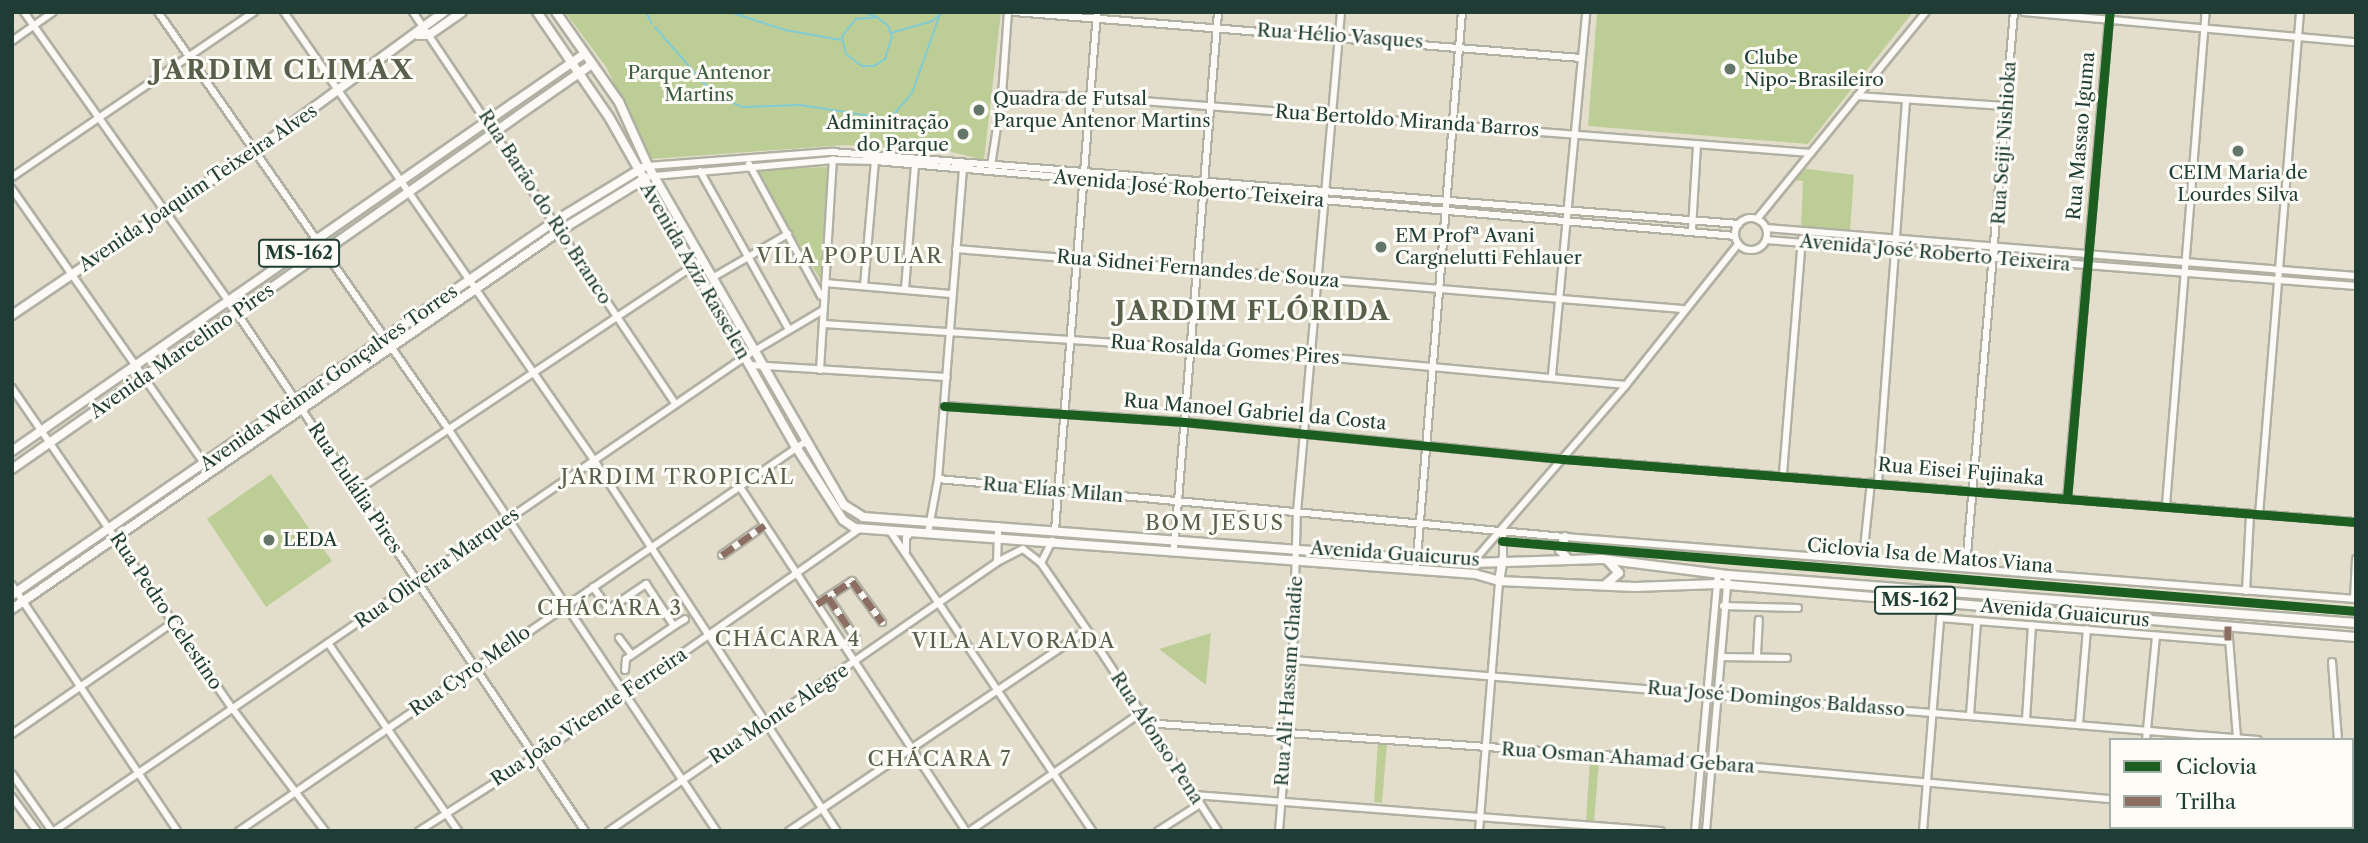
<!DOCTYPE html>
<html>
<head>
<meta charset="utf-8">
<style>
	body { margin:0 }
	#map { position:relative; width:2368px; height:843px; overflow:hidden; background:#e3decc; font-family:"Libre Caslon Text",serif }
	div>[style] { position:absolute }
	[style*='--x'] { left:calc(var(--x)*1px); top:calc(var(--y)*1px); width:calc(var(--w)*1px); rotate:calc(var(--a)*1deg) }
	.green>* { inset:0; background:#bcce96 }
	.stream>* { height:2px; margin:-1px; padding:0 1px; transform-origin:1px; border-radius:1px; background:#82cbd2 }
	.roads { filter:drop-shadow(2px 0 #b0b0a3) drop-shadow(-2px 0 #b0b0a3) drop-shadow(0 2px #b0b0a3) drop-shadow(0 -2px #b0b0a3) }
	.minor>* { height:6px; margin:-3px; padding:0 3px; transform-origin:3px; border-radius:3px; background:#fbfaf7 }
	.minor>.ring { margin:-3px; padding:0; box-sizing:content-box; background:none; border:6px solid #fbfaf7; border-radius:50% }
	.major>* { height:8px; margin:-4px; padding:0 4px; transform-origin:4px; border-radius:4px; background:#fbfaf7 }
	.quiet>* { height:7px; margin-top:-3.5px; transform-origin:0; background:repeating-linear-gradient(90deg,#8d6e63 0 14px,transparent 0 21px) }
	.cycleway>* { height:9px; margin:-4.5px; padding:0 4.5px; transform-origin:4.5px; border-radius:4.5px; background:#1b5e20 }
	.dots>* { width:19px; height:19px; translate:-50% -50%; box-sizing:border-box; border:4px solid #fdfcf7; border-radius:50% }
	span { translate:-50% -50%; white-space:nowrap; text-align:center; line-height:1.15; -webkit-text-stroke:6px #fdfcf7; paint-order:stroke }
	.shield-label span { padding:2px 5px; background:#fdfcf7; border:2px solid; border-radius:5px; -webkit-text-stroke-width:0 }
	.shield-label { font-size:18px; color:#1f3d34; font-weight:700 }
	.street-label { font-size:19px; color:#1f3d34 }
	.poi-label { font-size:19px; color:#1f3d34 }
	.left { translate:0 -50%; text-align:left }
	.right { translate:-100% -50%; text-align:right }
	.park-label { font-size:19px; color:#3e5e42 }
	.neighbourhood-label { font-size:21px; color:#58604b; letter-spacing:2px }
	.district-label { font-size:26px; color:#58604b; font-weight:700; letter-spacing:2px }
	.frame { position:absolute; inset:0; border:14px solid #1f3d34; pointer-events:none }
	.legend { position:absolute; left:2109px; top:738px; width:245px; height:91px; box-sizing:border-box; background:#fdfcf7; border:2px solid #a4b0a9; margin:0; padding:9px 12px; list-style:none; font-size:21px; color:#1f3d34 }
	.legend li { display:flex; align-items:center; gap:14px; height:35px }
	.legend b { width:35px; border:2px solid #a4b0a9 }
</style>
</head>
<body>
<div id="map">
	<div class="green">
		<div style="clip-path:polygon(565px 12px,1001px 12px,984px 160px,948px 151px,845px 145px,651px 159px,606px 67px)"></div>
		<div style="clip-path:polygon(1597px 12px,1913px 12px,1808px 144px,1588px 126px)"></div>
		<div style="clip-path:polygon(827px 167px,823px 275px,820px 279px,755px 170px)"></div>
		<div style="clip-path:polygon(1801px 168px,1854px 175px,1850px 231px,1801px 227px,1803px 181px,1790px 180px)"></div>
		<div style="clip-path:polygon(271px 474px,332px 561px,266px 607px,207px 519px)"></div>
		<div style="clip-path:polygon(1211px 633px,1206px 685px,1159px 649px)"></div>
		<div style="clip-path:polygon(1378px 741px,1387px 743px,1382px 803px,1374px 802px)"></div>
		<div style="clip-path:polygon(1590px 760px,1599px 762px,1594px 822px,1586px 821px)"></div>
	</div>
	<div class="stream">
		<div style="--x:551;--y:12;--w:12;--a:55"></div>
		<div style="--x:646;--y:12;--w:13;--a:63"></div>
		<div style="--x:730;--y:12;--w:58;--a:18.1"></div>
		<div style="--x:785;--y:30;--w:57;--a:10.1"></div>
		<div style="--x:863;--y:12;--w:15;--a:20"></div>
		<div style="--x:877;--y:17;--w:14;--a:39"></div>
		<div style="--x:888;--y:26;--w:12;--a:70"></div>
		<div style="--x:892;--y:37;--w:23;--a:108"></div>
		<div style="--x:885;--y:59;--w:13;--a:148"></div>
		<div style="--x:874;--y:66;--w:12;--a:180"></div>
		<div style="--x:862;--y:66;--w:20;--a:-143"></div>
		<div style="--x:846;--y:54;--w:18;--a:-103"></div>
		<div style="--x:842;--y:36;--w:22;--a:-51"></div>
		<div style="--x:856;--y:19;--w:21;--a:-5"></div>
		<div style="--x:655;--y:27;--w:90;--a:49.1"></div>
		<div style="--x:891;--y:33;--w:43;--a:-16.3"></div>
		<div style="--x:932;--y:21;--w:14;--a:-39"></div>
		<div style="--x:718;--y:97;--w:27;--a:22"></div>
		<div style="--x:743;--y:107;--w:57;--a:-2"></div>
		<div style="--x:800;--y:105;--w:91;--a:8.8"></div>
		<div style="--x:890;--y:119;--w:34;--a:-50"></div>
		<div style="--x:912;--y:93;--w:81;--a:-70.4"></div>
	</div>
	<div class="roads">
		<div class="minor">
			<div style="--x:24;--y:12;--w:369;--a:54.7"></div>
			<div style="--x:237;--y:313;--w:624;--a:56.11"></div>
			<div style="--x:158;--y:12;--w:509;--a:55.16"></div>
			<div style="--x:449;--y:430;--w:482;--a:56.3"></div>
			<div style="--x:284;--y:12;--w:545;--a:55.32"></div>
			<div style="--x:594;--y:460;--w:443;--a:56.8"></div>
			<div style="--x:413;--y:12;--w:471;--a:56.2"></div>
			<div style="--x:1014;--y:12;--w:569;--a:4.64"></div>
			<div style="--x:2024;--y:12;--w:333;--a:5.2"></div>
			<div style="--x:12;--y:41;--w:50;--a:-35.3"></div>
			<div style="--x:1002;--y:95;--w:89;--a:1.3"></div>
			<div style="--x:1091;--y:97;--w:722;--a:4.45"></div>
			<div style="--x:1857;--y:96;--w:148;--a:3.9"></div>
			<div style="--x:749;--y:164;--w:150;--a:61.4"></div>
			<div style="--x:648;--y:166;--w:185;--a:-4.4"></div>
			<div style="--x:832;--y:152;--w:910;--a:4.54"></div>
			<div style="--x:991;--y:166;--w:72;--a:-81.2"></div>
			<div style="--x:1002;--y:95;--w:83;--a:-85.9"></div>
			<div style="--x:700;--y:171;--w:180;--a:60.7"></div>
			<div style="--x:654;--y:176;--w:180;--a:-5.1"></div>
			<div style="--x:833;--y:160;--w:42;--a:1.4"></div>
			<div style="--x:875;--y:161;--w:863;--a:4.98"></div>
			<div style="--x:12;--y:177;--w:293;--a:-34.3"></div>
			<div style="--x:12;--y:189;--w:345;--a:55"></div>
			<div class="ring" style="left:1735px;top:218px;width:26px;height:26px"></div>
			<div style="--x:1757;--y:219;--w:267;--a:-50.8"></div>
			<div style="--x:1766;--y:228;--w:592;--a:4.65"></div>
			<div style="--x:1692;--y:229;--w:85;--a:-86.6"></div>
			<div style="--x:1766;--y:240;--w:592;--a:4.46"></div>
			<div style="--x:956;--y:249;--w:729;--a:4.72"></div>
			<div style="--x:712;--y:278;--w:88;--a:-30.1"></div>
			<div style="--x:825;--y:283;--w:126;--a:5"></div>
			<div style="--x:864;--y:286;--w:125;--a:-85"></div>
			<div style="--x:905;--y:289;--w:123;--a:-85.4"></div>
			<div style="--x:823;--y:324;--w:491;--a:3.7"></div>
			<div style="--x:1313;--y:356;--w:314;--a:5.3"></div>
			<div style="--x:749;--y:365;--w:198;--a:3.5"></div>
			<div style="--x:820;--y:370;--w:211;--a:-86.5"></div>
			<div style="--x:1552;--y:375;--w:365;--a:-84.6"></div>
			<div style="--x:12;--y:388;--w:388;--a:55.5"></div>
			<div style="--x:232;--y:708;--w:154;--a:52.9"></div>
			<div style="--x:944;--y:406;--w:241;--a:3.8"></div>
			<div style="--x:1184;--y:422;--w:381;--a:5.6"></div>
			<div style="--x:1563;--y:459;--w:795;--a:4.54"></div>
			<div style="--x:1783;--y:474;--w:236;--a:-85.4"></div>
			<div style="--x:938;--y:479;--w:630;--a:5.29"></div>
			<div style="--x:1565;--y:537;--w:793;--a:4.48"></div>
			<div style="--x:1878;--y:482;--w:383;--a:-85.8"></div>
			<div style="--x:740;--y:487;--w:412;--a:56.7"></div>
			<div style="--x:356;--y:491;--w:416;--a:-33.7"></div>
			<div style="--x:2067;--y:499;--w:489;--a:-85"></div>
			<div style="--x:2166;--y:505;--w:495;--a:-85.4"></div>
			<div style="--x:2259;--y:515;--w:505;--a:-85.34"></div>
			<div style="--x:1055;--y:530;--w:520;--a:-85.36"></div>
			<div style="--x:1503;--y:530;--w:29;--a:90"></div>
			<div style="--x:890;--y:531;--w:362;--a:56"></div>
			<div style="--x:928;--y:533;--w:55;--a:-79.5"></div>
			<div style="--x:938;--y:479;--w:314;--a:-85.4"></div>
			<div style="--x:1174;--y:550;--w:540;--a:-85.32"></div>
			<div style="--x:906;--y:551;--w:13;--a:-90"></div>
			<div style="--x:906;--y:538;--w:8;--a:-50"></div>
			<div style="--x:722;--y:555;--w:52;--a:-34.9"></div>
			<div style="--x:1863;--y:558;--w:76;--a:-84"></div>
			<div style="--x:997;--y:562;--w:36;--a:-88"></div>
			<div style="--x:1041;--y:563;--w:25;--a:-63"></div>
			<div style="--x:1472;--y:563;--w:235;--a:-49.1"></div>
			<div style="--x:1626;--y:385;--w:180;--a:-51.5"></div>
			<div style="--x:1966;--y:566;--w:556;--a:-85.05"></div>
			<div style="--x:1416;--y:570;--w:560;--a:-85.29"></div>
			<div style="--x:12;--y:585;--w:296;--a:56.1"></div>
			<div style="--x:593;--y:587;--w:27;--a:54"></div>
			<div style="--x:609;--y:609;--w:45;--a:-34"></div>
			<div style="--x:646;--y:584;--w:50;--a:56.3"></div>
			<div style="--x:674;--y:626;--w:58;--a:145.5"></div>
			<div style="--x:626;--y:659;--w:11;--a:95"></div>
			<div style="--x:2246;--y:591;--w:76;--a:-87"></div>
			<div style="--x:828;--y:597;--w:52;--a:56"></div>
			<div style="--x:2354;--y:599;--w:40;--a:-87.1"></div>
			<div style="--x:817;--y:604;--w:42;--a:-33.3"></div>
			<div style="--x:852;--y:581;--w:51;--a:53.8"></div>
			<div style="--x:1723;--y:606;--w:75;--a:1.5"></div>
			<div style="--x:674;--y:626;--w:13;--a:-32"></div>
			<div style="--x:2228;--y:626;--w:113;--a:85.4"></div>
			<div style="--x:619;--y:638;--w:21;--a:53"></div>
			<div style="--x:328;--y:643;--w:229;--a:55.3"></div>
			<div style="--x:1757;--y:655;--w:35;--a:-87"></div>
			<div style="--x:1721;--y:657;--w:66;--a:0.9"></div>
			<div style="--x:1293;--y:660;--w:968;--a:4.74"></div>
			<div style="--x:2332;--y:662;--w:78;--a:85.6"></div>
			<div style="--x:1970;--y:715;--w:94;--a:-85.7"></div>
			<div style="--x:2026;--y:720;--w:95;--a:-86.4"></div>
			<div style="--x:1145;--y:723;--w:557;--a:4.01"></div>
			<div style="--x:1701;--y:762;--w:412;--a:5.2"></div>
			<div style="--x:2079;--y:724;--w:95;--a:-85.2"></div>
			<div style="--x:12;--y:734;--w:197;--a:-34.7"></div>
			<div style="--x:2146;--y:740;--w:103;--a:-84.5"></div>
			<div style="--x:2352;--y:749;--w:4;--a:0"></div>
			<div style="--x:12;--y:774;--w:70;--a:54.9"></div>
			<div style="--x:1194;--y:795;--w:468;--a:4.4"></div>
			<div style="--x:12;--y:797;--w:42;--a:53.7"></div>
			<div style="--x:2352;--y:818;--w:4;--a:14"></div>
			<div style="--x:2244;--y:827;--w:4;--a:90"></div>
			<div style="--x:2348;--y:827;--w:4;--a:90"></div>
			<div style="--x:54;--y:831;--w:843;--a:-34.46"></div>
			<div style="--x:749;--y:354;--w:86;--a:-30.7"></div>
			<div style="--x:239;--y:831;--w:687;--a:-34.5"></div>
			<div style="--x:419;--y:831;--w:138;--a:-32.5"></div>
			<div style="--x:535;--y:757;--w:398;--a:-35.1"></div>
			<div style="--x:609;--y:831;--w:472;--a:-34.7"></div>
			<div style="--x:997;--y:562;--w:29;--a:-27"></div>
			<div style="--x:1023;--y:549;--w:23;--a:38"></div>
			<div style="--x:1041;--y:563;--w:81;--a:55.5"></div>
			<div style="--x:1087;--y:630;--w:240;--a:56.9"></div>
			<div style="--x:789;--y:831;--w:359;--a:-34"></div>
			<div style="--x:970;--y:831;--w:206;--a:-34.7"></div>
			<div style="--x:1158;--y:831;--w:50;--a:-32.7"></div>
			<div style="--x:1279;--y:831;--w:172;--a:-85.3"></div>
			<div style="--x:1293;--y:660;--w:148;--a:-88.5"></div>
			<div style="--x:1297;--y:512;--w:502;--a:-84.97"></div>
			<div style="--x:1479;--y:831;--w:251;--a:-85.4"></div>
			<div style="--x:1695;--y:831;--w:258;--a:-84.9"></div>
			<div style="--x:1706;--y:831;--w:257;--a:-85.1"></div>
			<div style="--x:1923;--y:831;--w:214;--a:-85.4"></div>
			<div style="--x:1940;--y:618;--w:289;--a:4.6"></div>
			<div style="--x:2142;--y:831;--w:4;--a:-90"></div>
		</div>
		<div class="major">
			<div style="--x:537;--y:12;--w:127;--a:55.6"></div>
			<div style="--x:609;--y:117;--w:379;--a:60.5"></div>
			<div style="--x:796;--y:447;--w:87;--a:57.2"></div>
			<div style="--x:843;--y:520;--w:14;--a:34"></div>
			<div style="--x:855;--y:528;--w:622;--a:4.24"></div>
			<div style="--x:1475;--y:574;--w:25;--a:16"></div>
			<div style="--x:1499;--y:581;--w:136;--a:2.5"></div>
			<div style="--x:1635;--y:587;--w:82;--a:-2.1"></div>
			<div style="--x:1717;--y:584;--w:641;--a:4.74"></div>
			<div style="--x:556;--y:12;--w:110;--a:55"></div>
			<div style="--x:619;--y:102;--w:70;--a:65.6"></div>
			<div style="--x:648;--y:166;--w:392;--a:60"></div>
			<div style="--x:844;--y:505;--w:22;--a:32"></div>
			<div style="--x:863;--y:517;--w:611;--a:4.32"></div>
			<div style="--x:1472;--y:563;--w:130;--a:-1.8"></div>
			<div style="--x:1602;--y:559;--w:127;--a:7.2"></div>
			<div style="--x:1728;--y:575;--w:630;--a:4.37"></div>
			<div style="--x:418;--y:35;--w:11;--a:0"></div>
			<div style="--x:429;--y:35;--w:40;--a:-34.9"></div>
			<div style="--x:12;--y:315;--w:295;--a:-34.1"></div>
			<div style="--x:256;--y:150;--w:233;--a:-36.3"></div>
			<div style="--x:12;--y:451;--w:696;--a:-34.76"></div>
			<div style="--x:12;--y:469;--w:707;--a:-34.93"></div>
			<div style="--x:1565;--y:537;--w:14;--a:111"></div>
			<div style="--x:1560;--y:550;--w:11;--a:49"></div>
			<div style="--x:1499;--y:581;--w:22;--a:-80"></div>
			<div style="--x:1605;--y:585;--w:18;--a:-41"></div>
			<div style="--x:1619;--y:573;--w:15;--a:-132"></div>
			<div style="--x:12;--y:595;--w:659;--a:-34.56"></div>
			<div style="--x:555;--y:221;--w:102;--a:-31.3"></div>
			<div style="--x:12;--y:609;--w:667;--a:-34.62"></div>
			<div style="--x:561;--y:230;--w:100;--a:-31.5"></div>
		</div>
	</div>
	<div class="quiet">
		<div style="--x:722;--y:555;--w:52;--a:-34.9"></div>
		<div style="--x:828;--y:597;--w:52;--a:56"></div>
		<div style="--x:817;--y:604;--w:42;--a:-33.3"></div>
		<div style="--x:852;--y:581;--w:51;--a:53.8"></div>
		<div style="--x:2228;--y:626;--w:15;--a:90"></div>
	</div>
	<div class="cycleway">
		<div style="--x:944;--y:406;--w:241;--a:3.8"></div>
		<div style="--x:1184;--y:422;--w:381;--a:5.6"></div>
		<div style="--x:1563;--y:459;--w:795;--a:4.54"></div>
		<div style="--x:2067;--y:499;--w:489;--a:-85"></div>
		<div style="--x:1502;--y:541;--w:857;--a:4.69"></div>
	</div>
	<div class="dots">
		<div style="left:1730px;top:69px;background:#647569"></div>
		<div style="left:979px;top:110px;background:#647569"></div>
		<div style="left:963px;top:134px;background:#647569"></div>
		<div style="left:2238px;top:151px;background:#647569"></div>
		<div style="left:1381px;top:247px;background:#647569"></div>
		<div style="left:269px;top:540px;background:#647569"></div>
	</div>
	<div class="shield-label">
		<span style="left:299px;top:253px">MS-162</span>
		<span style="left:1915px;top:600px">MS-162</span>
	</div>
	<div class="street-label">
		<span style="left:1340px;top:36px;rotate:4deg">Rua Hélio Vasques</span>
		<span style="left:1407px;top:121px;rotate:4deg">Rua Bertoldo Miranda Barros</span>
		<span style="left:2081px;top:136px;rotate:-85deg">Rua Massao Iguma</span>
		<span style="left:2004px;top:143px;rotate:-86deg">Rua Seiji Nishioka</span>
		<span style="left:198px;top:188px;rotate:-34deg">Avenida Joaquim Teixeira Alves</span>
		<span style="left:1189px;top:189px;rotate:5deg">Avenida José Roberto Teixeira</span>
		<span style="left:545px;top:207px;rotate:57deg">Rua Barão do Rio Branco</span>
		<span style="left:1935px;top:253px;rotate:5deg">Avenida José Roberto Teixeira</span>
		<span style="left:1198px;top:269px;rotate:5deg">Rua Sidnei Fernandes de Souza</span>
		<span style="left:695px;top:271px;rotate:60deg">Avenida Aziz Rasselen</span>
		<span style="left:1225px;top:350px;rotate:4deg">Rua Rosalda Gomes Pires</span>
		<span style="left:182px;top:351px;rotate:-35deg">Avenida Marcelino Pires</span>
		<span style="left:329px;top:378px;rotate:-35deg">Avenida Weimar Gonçalves Torres</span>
		<span style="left:1255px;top:412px;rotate:5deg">Rua Manoel Gabriel da Costa</span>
		<span style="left:1961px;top:472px;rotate:5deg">Rua Eisei Fujinaka</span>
		<span style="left:355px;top:488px;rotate:56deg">Rua Eulália Pires</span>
		<span style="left:1053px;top:490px;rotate:5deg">Rua Elías Milan</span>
		<span style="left:1395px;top:554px;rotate:4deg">Avenida Guaicurus</span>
		<span style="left:1930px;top:556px;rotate:5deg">Ciclovia Isa de Matos Viana</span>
		<span style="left:437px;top:568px;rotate:-35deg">Rua Oliveira Marques</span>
		<span style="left:166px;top:611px;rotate:56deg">Rua Pedro Celestino</span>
		<span style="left:2065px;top:613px;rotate:5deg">Avenida Guaicurus</span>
		<span style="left:470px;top:671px;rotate:-35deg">Rua Cyro Mello</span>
		<span style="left:1289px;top:681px;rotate:-86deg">Rua Ali Hassam Ghadie</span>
		<span style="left:1776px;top:699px;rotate:5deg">Rua José Domingos Baldasso</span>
		<span style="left:779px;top:714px;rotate:-34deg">Rua Monte Alegre</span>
		<span style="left:589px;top:717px;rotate:-34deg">Rua João Vicente Ferreira</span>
		<span style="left:1157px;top:738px;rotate:57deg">Rua Afonso Pena</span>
		<span style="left:1628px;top:758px;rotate:4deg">Rua Osman Ahamad Gebara</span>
	</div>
	<div class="poi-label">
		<span class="left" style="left:1744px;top:69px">Clube<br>Nipo-Brasileiro</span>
		<span class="left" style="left:993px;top:110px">Quadra de Futsal<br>Parque Antenor Martins</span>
		<span class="right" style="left:949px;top:134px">Adminitração<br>do Parque</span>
		<span style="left:2238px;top:184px">CEIM Maria de<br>Lourdes Silva</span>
		<span class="left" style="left:1395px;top:247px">EM Profª Avani<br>Cargnelutti Fehlauer</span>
		<span class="left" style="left:283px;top:540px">LEDA</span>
	</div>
	<div class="park-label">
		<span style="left:699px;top:84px">Parque Antenor<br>Martins</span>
	</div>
	<div class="neighbourhood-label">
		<span style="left:850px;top:256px">VILA POPULAR</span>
		<span style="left:678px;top:477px">JARDIM TROPICAL</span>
		<span style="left:1215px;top:523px">BOM JESUS</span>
		<span style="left:610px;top:608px">CHÁCARA 3</span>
		<span style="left:788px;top:639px">CHÁCARA 4</span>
		<span style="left:1014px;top:641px">VILA ALVORADA</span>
		<span style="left:940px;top:759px">CHÁCARA 7</span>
	</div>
	<div class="district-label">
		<span style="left:283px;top:71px">JARDIM CLIMAX</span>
		<span style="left:1253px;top:312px">JARDIM FLÓRIDA</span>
	</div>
	<div class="frame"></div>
	<ul class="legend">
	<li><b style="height:9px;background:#1b5e20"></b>Ciclovia</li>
	<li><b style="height:9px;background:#8d6e63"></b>Trilha</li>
	</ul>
</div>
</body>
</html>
